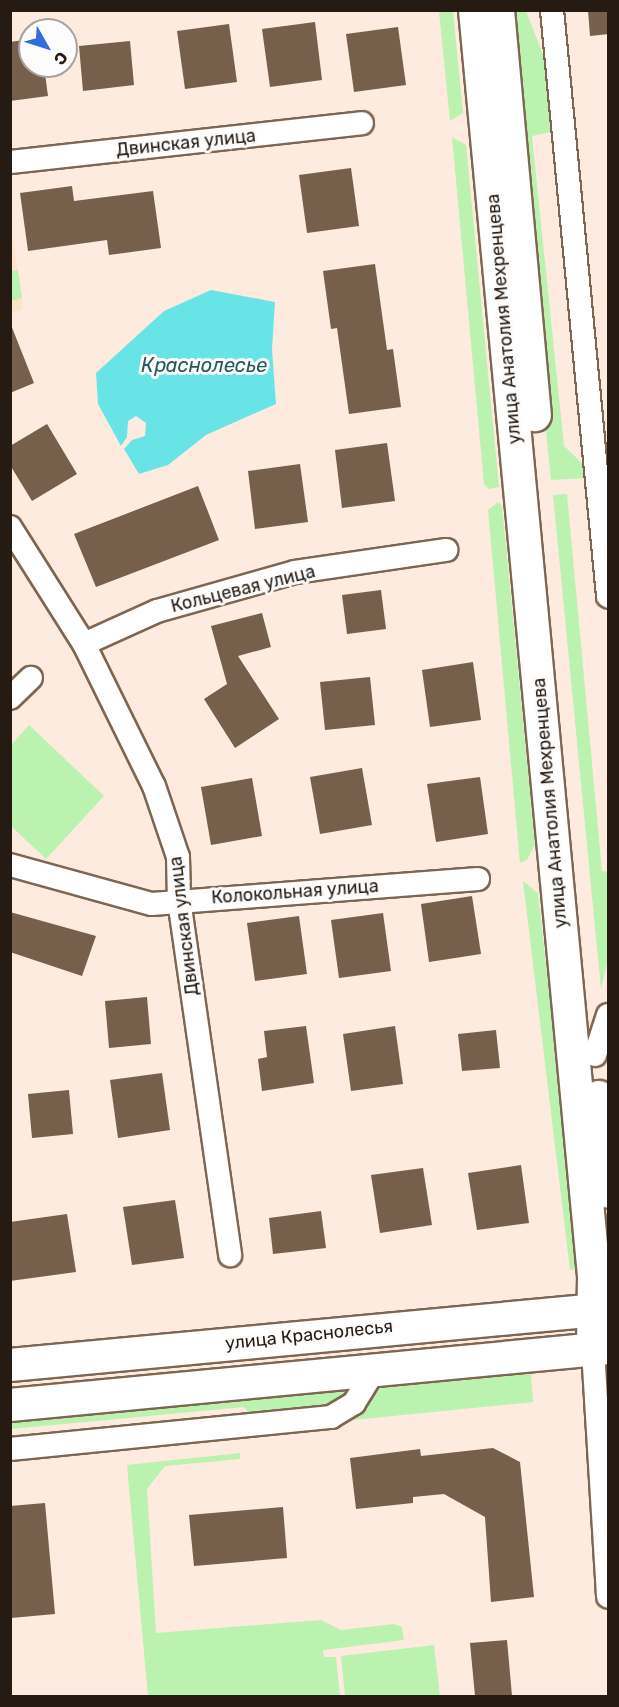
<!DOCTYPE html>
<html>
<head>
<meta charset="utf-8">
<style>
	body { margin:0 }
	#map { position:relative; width:619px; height:1707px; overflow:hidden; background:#fcebde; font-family:Rubik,sans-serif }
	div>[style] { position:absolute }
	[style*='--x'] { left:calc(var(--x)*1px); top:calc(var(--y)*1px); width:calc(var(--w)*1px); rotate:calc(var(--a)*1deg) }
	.built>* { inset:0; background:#fde2cc }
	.green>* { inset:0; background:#bcf2af }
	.water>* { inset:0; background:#69e4e6 }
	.building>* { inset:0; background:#765f4b }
	.roads { filter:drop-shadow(2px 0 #7d6652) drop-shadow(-2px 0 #7d6652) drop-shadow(0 2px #7d6652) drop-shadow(0 -2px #7d6652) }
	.street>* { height:22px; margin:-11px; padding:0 11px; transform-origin:11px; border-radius:11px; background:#fff }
	.secondary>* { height:32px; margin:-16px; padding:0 16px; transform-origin:16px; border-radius:16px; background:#fff }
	span { translate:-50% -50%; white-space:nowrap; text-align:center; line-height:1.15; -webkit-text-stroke:6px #fcfcfc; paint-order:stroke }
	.street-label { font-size:18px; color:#251b13 }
	.water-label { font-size:20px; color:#255a5a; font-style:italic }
	.frame { position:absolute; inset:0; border:12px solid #251b13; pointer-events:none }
	.north { position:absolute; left:18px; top:18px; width:60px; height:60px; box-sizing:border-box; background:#fcfcfc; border:2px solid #a6a29f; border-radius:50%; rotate:129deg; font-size:16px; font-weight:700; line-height:24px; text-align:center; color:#251b13 }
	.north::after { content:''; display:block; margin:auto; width:21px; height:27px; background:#316ddb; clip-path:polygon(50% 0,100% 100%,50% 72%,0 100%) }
</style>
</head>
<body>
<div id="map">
	<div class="built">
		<div style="clip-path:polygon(10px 220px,23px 309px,11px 313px,10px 313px)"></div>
	</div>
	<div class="green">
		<div style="clip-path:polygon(439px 11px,453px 11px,463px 113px,450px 121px)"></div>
		<div style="clip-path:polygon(503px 11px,526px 11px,544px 57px,551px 132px,532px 136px,564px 446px,586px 467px,587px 478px,551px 480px)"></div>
		<div style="clip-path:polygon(452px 137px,466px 145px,499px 487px,489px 489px,484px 484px)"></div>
		<div style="clip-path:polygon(18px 270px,22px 298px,11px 301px,11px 271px)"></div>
		<div style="clip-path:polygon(567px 494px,602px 871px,608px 872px,608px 958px,601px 989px,553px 495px)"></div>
		<div style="clip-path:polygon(498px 502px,502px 506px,535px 844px,527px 860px,520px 863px,488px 510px)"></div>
		<div style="clip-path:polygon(29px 725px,104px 796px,46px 859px,11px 826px,11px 745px)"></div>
		<div style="clip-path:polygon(523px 881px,538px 893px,580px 1269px,570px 1270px)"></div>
		<div style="clip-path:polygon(531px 1374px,533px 1402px,343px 1421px,378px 1386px)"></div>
		<div style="clip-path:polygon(354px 1389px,331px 1408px,251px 1416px,244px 1407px,11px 1429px,11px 1421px)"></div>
		<div style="clip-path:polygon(240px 1453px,240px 1459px,165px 1466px,147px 1489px,156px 1633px,321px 1620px,341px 1630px,394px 1624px,402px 1627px,404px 1640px,323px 1650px,324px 1657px,336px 1657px,340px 1696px,148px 1696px,127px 1465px)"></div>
		<div style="clip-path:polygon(434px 1645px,440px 1696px,345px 1696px,341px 1656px)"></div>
	</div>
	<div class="water">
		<div style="clip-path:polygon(211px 290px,275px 302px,272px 349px,276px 404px,206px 435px,168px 465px,139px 474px,124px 449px,132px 440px,145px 436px,146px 423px,136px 416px,128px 421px,127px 437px,121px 446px,98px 404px,96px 373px,164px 311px)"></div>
	</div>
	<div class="building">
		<div style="clip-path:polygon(588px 10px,609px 10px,609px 34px,590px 36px)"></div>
		<div style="clip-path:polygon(315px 22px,322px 80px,270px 87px,262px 29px)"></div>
		<div style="clip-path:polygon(229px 24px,237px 82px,185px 89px,177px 31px)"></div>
		<div style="clip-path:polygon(398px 27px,406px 85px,354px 92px,346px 34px)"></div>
		<div style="clip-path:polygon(30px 39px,30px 66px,44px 66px,48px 96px,10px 101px,10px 42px)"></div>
		<div style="clip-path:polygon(130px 41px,134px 85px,83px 91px,79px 46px)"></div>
		<div style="clip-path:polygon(351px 168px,359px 226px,307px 233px,299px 175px)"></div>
		<div style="clip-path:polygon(72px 186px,74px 201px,153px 191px,161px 248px,109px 255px,107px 240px,28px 251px,20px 193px)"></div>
		<div style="clip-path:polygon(375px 264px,387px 350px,393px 349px,401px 407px,349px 414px,337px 328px,331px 329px,323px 271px)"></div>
		<div style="clip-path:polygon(11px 325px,34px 383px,10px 393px,10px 326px)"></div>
		<div style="clip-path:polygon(47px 424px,77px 474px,32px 501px,10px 465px,10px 446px)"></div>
		<div style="clip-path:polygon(387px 443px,395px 501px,342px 508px,335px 450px)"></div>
		<div style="clip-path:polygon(300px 464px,308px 522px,255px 529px,248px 471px)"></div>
		<div style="clip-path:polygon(198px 486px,219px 540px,96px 587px,74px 534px)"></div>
		<div style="clip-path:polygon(381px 590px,386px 629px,347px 634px,342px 595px)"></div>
		<div style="clip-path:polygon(262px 613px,271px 647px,238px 656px,279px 719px,235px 748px,204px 699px,227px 684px,211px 626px)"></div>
		<div style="clip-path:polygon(473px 662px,481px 720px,430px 727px,422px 670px)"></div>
		<div style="clip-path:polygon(370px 677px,375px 725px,325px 730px,320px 682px)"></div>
		<div style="clip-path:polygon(362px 768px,372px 825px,320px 834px,310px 777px)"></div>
		<div style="clip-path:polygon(480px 777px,488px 834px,436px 842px,427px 784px)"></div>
		<div style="clip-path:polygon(252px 778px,262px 836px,211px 845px,201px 787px)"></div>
		<div style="clip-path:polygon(472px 896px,481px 954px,429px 962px,421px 904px)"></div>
		<div style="clip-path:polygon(10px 912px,96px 936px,82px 976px,10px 952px)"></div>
		<div style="clip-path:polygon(383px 913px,391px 971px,339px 978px,331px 920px)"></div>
		<div style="clip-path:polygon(299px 916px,307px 974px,255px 981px,247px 923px)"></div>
		<div style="clip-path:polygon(147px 997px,151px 1044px,109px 1048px,105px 1001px)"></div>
		<div style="clip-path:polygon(306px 1026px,314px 1083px,262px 1091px,258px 1059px,267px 1057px,264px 1031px)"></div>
		<div style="clip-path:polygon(395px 1026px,403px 1084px,351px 1091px,343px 1034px)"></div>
		<div style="clip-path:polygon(496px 1030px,500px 1068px,462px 1071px,458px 1034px)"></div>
		<div style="clip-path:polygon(162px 1073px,170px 1130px,118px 1138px,110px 1080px)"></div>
		<div style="clip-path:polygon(69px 1090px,73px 1134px,32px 1138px,28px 1094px)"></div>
		<div style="clip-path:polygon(521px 1165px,529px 1223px,477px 1230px,468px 1173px)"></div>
		<div style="clip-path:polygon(423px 1168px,432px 1225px,380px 1233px,371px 1175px)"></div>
		<div style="clip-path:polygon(175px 1200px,184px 1258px,132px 1265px,123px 1207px)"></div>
		<div style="clip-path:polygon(321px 1211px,326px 1248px,273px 1254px,269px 1218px)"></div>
		<div style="clip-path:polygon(67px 1214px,76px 1272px,10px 1281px,10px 1222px)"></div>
		<div style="clip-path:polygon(493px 1448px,520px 1462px,534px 1597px,491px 1602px,485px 1517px,444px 1494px,413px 1497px,413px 1503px,356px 1509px,350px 1458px,420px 1449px,421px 1456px)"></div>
		<div style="clip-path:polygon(45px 1503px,55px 1614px,11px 1618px,10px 1506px)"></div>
		<div style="clip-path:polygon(283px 1507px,287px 1558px,194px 1566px,189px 1515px)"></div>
		<div style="clip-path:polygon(507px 1640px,512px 1696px,475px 1696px,470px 1643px)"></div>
	</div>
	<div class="roads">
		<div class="street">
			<div style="--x:552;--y:10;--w:589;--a:84.54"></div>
			<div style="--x:10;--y:162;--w:354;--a:-6.3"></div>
			<div style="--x:10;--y:527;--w:138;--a:57.7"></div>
			<div style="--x:84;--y:644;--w:158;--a:63.8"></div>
			<div style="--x:154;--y:786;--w:75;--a:71.3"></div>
			<div style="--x:178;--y:857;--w:43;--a:88.7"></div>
			<div style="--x:179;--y:900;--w:359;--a:81.8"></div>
			<div style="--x:84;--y:644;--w:80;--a:-24.3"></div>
			<div style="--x:157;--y:611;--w:143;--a:-15.8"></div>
			<div style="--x:295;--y:572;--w:153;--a:-8.3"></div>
			<div style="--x:10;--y:698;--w:29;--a:-44"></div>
			<div style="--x:10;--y:865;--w:147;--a:15.4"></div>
			<div style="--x:152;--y:904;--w:327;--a:-4.4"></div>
			<div style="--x:595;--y:1055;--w:42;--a:-72"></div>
			<div style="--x:593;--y:1350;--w:247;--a:86.5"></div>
			<div style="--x:10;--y:1449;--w:323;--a:-5.7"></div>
			<div style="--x:331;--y:1417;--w:27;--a:-31"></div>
			<div style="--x:354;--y:1403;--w:40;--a:-58"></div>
		</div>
		<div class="secondary">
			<div style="--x:475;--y:10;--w:1272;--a:84.63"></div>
			<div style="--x:594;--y:1276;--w:74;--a:90.8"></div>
			<div style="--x:498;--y:10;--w:407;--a:84.8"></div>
			<div style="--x:599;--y:1097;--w:95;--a:84.6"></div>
			<div style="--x:10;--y:1365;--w:601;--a:-5.35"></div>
			<div style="--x:10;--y:1405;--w:601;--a:-5.44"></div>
		</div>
	</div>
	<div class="street-label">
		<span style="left:186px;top:143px;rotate:-6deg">Двинская улица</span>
		<span style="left:504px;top:319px;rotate:-95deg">улица Анатолия Мехренцева</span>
		<span style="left:243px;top:589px;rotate:-14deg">Кольцевая улица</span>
		<span style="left:550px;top:803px;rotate:-95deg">улица Анатолия Мехренцева</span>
		<span style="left:295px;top:892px;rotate:-4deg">Колокольная улица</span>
		<span style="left:184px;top:926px;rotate:-97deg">Двинская улица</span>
		<span style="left:309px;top:1335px;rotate:-6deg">улица Краснолесья</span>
	</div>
	<div class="water-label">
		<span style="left:204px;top:365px">Краснолесье</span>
	</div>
	<div class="frame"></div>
	<div class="north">С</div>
</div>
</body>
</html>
